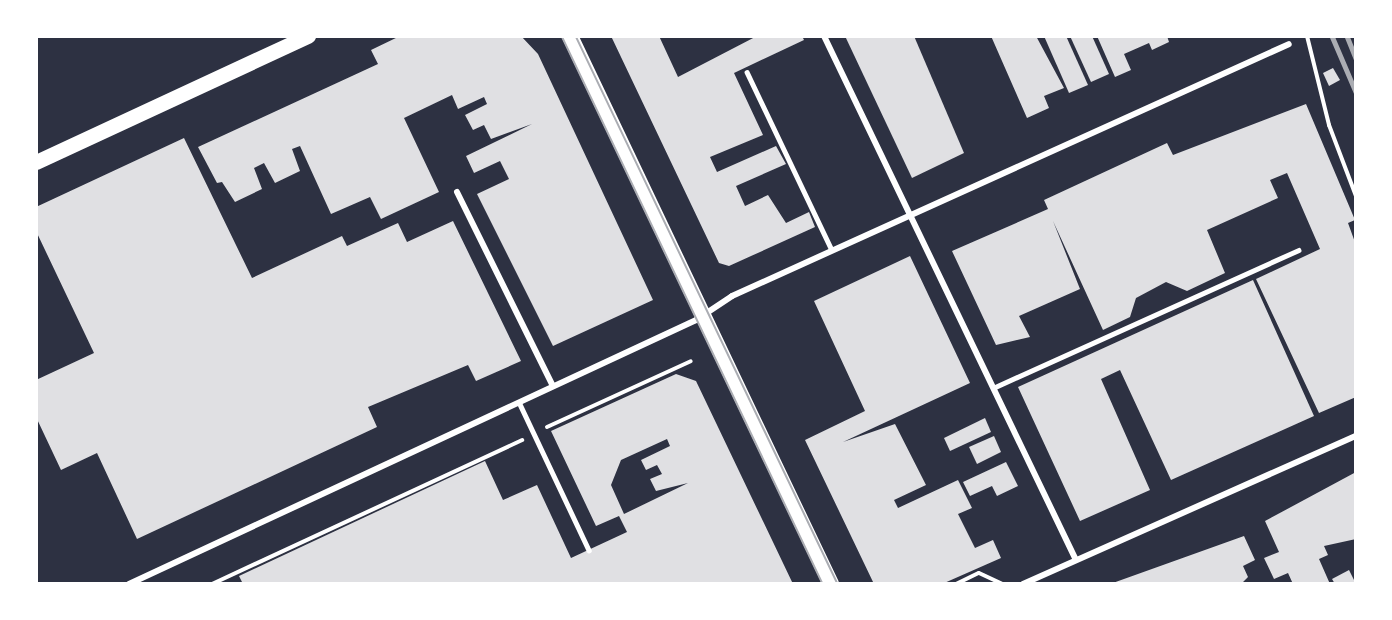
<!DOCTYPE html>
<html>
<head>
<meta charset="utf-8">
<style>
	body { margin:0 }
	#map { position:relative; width:1392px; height:620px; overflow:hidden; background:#2d3142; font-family:"Fira Sans",sans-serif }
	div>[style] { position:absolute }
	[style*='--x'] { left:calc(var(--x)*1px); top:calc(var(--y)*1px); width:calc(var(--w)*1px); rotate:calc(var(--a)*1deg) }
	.building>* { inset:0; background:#e0e0e3 }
	.path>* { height:4px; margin:-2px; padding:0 2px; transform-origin:2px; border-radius:2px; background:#fff }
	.service>* { height:4.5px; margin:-2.25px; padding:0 2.25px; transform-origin:2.25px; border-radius:2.25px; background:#fff }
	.minor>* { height:6px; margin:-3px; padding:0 3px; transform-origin:3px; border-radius:3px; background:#fff }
	.primary>* { height:15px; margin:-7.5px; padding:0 7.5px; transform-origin:7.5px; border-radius:7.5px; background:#fff }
	.trunk>* { height:16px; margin:-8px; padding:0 8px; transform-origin:8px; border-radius:8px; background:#fff }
	.tram>* { height:1.5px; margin:-0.75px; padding:0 0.75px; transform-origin:0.75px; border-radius:0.75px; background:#abadb3 }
	.rail>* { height:4.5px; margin:-2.25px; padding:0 2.25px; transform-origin:2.25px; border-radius:2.25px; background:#abadb3 }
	span { translate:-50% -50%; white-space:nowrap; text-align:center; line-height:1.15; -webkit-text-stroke:5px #fff; paint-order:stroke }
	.frame { position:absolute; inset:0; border:38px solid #fff; pointer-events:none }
</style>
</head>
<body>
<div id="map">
	<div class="building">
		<div style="clip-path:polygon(400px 36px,521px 36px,538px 54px,653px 300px,553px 346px,477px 194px,509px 179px,500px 161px,474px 173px,466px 156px,532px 124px,491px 139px,484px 125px,473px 130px,465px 115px,487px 104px,484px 97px,458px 109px,452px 95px,404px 118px,439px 192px,381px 219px,370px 197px,331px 214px,300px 146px,292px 149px,300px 171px,275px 183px,264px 163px,254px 168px,262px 189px,235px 202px,222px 182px,217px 183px,198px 147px,378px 64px,371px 50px)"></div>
		<div style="clip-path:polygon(611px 36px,659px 36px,678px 77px,757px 36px,802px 36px,804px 40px,734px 73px,763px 135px,710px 157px,717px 172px,776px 146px,786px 164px,736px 186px,745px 206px,768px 195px,786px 223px,809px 212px,815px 227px,729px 266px,719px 263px)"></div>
		<div style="clip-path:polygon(845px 36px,914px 36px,964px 153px,912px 178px)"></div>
		<div style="clip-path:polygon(991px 36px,1036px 36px,1064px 88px,1044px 96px,1049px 108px,1027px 118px)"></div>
		<div style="clip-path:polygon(1044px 36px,1066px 36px,1088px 85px,1069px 93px)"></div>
		<div style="clip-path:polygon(1070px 36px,1092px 36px,1109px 74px,1091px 82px)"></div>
		<div style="clip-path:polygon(1097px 36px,1167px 36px,1169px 42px,1152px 50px,1149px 43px,1124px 54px,1131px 70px,1115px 77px)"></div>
		<div style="clip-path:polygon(1333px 68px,1340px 80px,1329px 86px,1323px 73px)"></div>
		<div style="clip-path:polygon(1306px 104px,1355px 220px,1348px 223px,1356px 245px,1356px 397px,1319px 413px,1256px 279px,1320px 249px,1287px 173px,1270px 180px,1278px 198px,1207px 230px,1225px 273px,1187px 291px,1166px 282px,1136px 298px,1130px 317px,1103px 330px,1053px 221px,1080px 289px,1019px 316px,1030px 337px,996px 345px,952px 251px,1048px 209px,1044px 200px,1167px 143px,1173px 155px)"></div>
		<div style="clip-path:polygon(184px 138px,252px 278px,342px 236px,347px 246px,398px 223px,407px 242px,453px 221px,521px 361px,476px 381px,468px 365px,368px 407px,377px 427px,137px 539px,97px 453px,61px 470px,36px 417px,36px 380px,94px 353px,36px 231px,36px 207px)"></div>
		<div style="clip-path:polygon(910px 256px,970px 383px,843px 442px,895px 424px,926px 485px,894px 500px,898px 508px,958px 480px,972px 508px,958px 514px,975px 548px,993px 540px,1001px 558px,942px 584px,874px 584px,805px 440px,865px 411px,814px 301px)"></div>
		<div style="clip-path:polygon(1253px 280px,1314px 416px,1171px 480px,1120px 370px,1101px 379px,1150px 490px,1080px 521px,1018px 387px)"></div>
		<div style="clip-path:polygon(evenodd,676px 374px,696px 381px,793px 584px,243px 584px,239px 576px,485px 461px,503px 500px,537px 485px,571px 558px,627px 532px,619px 516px,596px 526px,551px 431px,676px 374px,667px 439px,670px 446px,641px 460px,646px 470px,657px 465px,662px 474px,650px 479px,656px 491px,688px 483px,624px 514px,611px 485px,621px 460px,667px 439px)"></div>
		<div style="clip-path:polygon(985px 418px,991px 432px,950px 451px,944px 438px)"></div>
		<div style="clip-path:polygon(994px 436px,1001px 452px,977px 464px,969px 447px)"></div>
		<div style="clip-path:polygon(1006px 462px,1018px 486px,997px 496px,992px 486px,970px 496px,963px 482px)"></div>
		<div style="clip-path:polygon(1356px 472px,1356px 539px,1324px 546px,1328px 555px,1319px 559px,1330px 584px,1293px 584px,1288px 573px,1274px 579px,1264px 558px,1279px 552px,1265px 521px)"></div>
		<div style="clip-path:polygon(1244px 536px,1255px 560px,1243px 566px,1248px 577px,1241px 584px,1110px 584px)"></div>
		<div style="clip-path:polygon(1349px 570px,1356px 584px,1335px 584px,1332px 579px)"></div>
	</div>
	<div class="path">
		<div style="--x:1307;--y:36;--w:92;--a:76.1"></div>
		<div style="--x:1329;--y:125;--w:76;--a:69.2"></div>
		<div style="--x:547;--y:427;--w:158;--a:-24.6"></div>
		<div style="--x:212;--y:584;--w:342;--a:-24.9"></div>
		<div style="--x:956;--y:584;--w:25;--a:-26"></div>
		<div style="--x:979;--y:573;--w:26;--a:25"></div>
	</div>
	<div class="service">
		<div style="--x:747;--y:72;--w:197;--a:64.5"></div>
		<div style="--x:993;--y:388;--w:335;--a:-24.3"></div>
		<div style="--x:519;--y:402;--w:164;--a:64.7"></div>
	</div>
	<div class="minor">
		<div style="--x:824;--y:36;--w:581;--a:64.32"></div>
		<div style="--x:457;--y:192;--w:216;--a:63.7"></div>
		<div style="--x:129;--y:584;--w:625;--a:-24.97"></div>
		<div style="--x:696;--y:320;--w:43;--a:-33.7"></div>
		<div style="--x:732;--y:296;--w:611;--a:-24.34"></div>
		<div style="--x:1023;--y:584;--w:364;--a:-24"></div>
	</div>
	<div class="primary">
		<div style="--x:36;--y:162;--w:300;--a:-24.9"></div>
	</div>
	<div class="trunk">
		<div style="--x:570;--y:36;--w:607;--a:64.53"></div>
	</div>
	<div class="tram">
		<div style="--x:562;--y:36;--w:607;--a:64.53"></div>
		<div style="--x:576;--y:36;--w:607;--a:64.45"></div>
	</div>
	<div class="rail">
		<div style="--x:1332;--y:36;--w:61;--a:66.8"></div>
		<div style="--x:1347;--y:36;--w:24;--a:68"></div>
	</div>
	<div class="frame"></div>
</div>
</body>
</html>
